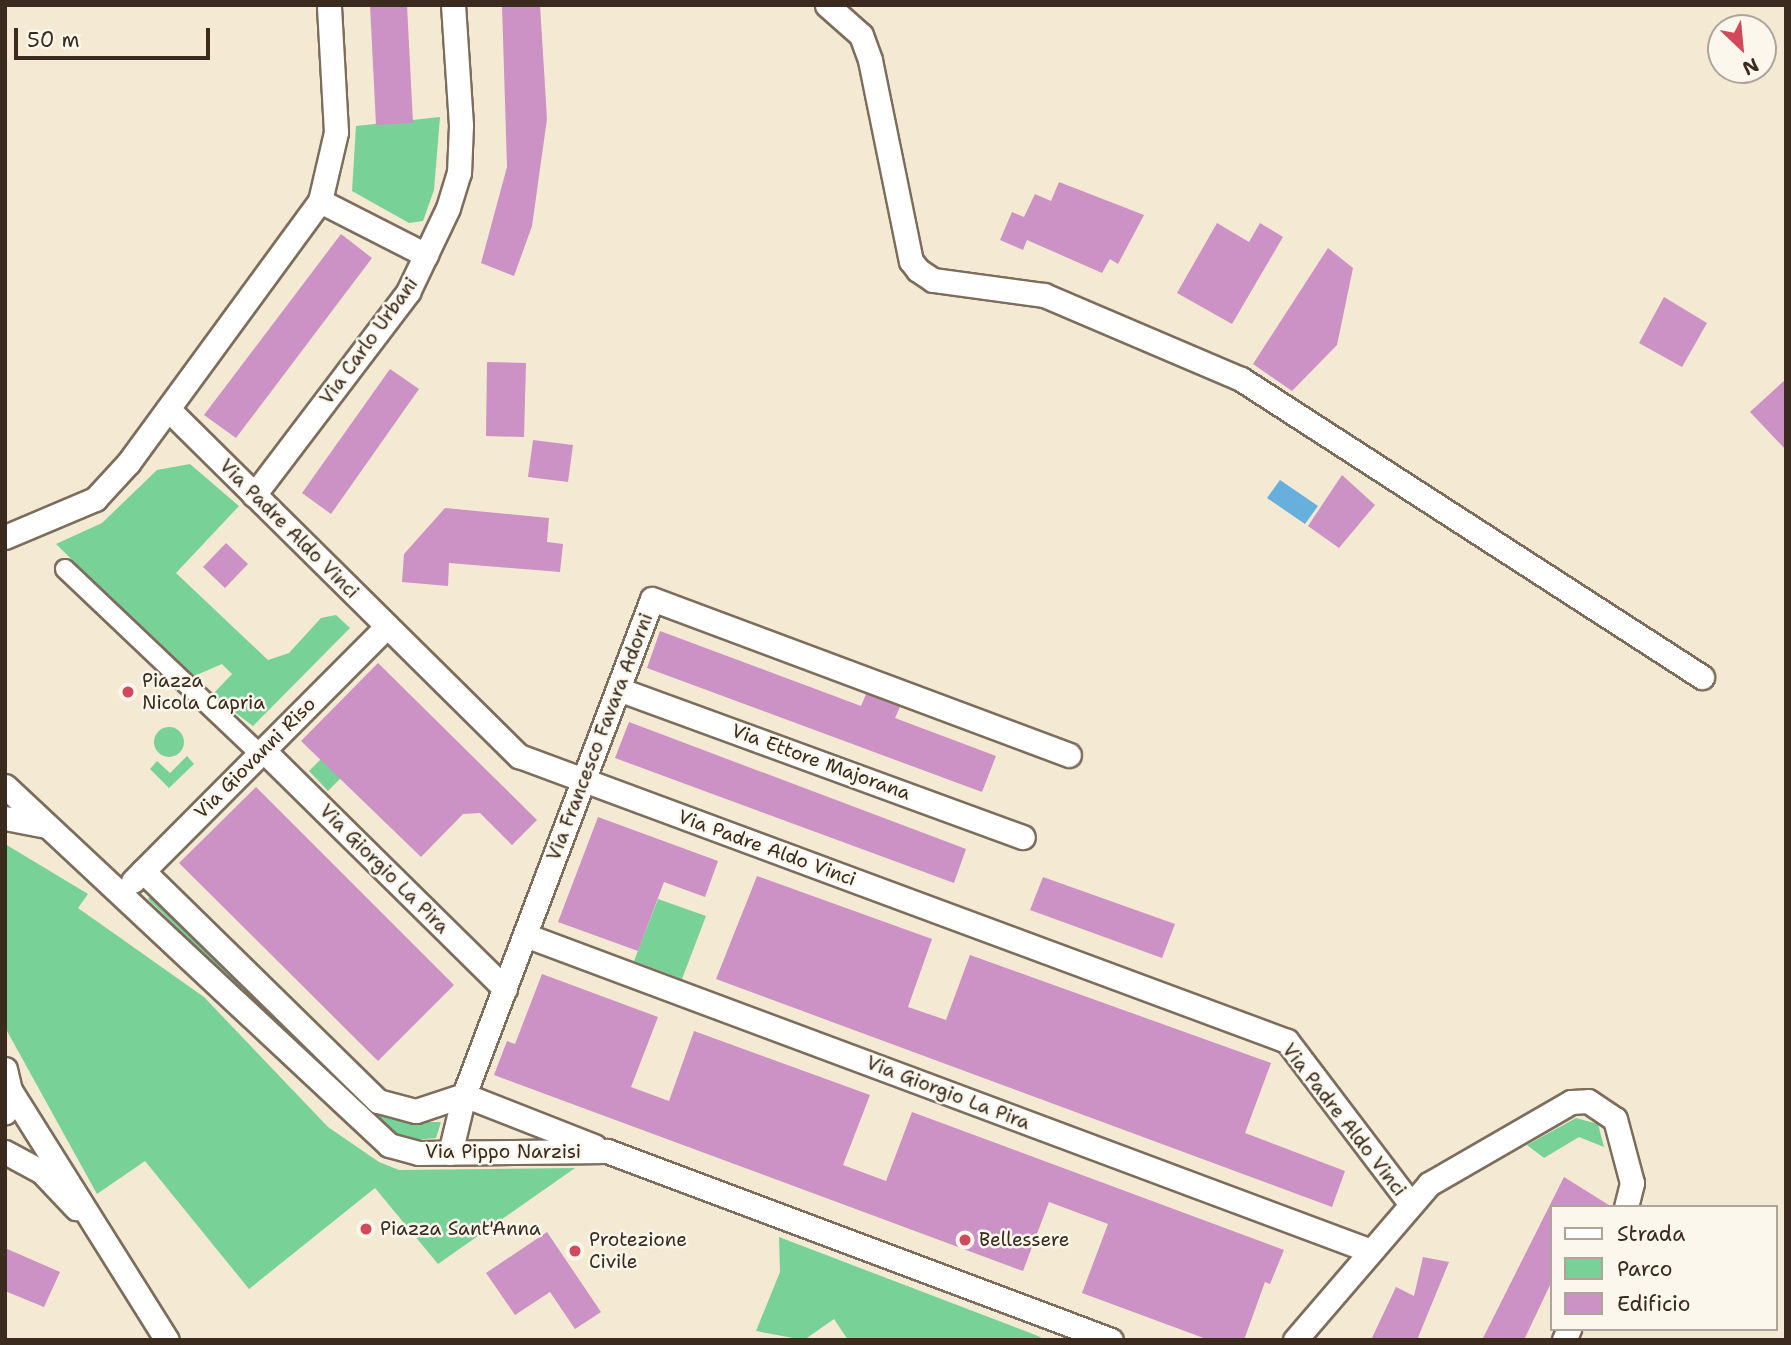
<!DOCTYPE html>
<html>
<head>
<meta charset="utf-8">
<style>
	body { margin:0 }
	#map { position:relative; width:1791px; height:1345px; overflow:hidden; background:#f4e9d2; font-family:"Shantell Sans",sans-serif }
	div>[style] { position:absolute }
	[style*='--x'] { left:calc(var(--x)*1px); top:calc(var(--y)*1px); width:calc(var(--w)*1px); rotate:calc(var(--a)*1deg) }
	.green>* { inset:0; background:#78d298 }
	.round { border-radius:50% }
	.water>* { inset:0; background:#67b0de }
	.building>* { inset:0; background:#cc92c5 }
	.roads { filter:drop-shadow(2px 0 #7c6d5d) drop-shadow(-2px 0 #7c6d5d) drop-shadow(0 2px #7c6d5d) drop-shadow(0 -2px #7c6d5d) }
	.pedestrian>* { height:18px; margin:-9px; padding:0 9px; transform-origin:9px; border-radius:9px; background:#fff }
	.minor>* { height:23px; margin:-11.5px; padding:0 11.5px; transform-origin:11.5px; border-radius:11.5px; background:#fff }
	.dots>* { width:19px; height:19px; translate:-50% -50%; box-sizing:border-box; border:4px solid #fbf7ec; border-radius:50% }
	span { translate:-50% -50%; white-space:nowrap; text-align:center; line-height:1.15; -webkit-text-stroke:5px #fbf7ec; paint-order:stroke }
	.street-label { font-size:19px; color:#3b2a1e }
	.poi-label { font-size:19px; color:#3b2a1e }
	.left { translate:0 -50%; text-align:left }
	.frame { position:absolute; inset:0; border:7px solid #3b2a1e; pointer-events:none }
	.legend { position:absolute; left:1550px; top:1205px; width:228px; height:126px; box-sizing:border-box; background:#fbf7ec; border:2px solid #aea59a; margin:0; padding:9px 12px; list-style:none; font-size:21px; color:#3b2a1e }
	.legend li { display:flex; align-items:center; gap:14px; height:35px }
	.legend b { width:35px; border:2px solid #aea59a }
	.north { position:absolute; left:1707px; top:14px; width:70px; height:70px; box-sizing:border-box; background:#fbf7ec; border:2px solid #aea59a; border-radius:50%; rotate:154deg; font-size:19px; font-weight:700; line-height:28px; text-align:center; color:#3b2a1e }
	.north::after { content:''; display:block; margin:auto; width:24px; height:32px; background:#d1495b; clip-path:polygon(50% 0,100% 100%,50% 72%,0 100%) }
	.scale { position:absolute; left:14px; top:28px; width:196px; height:32px; box-sizing:border-box; border:4px solid #3b2a1e; border-top:0; padding-left:9px; font-size:21px; line-height:24px; white-space:nowrap; color:#3b2a1e; -webkit-text-stroke:5px #fbf7ec; paint-order:stroke }
</style>
</head>
<body>
<div id="map">
	<div class="green">
		<div style="clip-path:polygon(440px 117px,434px 190px,423px 221px,409px 223px,352px 191px,356px 126px)"></div>
		<div style="clip-path:polygon(190px 464px,239px 506px,176px 573px,268px 660px,289px 653px,321px 618px,336px 615px,350px 628px,253px 726px,212px 695px,232px 674px,222px 664px,192px 677px,56px 544px,102px 523px,157px 470px)"></div>
		<div style="clip-path:polygon(358px 722px,377px 741px,328px 791px,309px 771px)"></div>
		<div class="round" style="left:154px;top:727px;width:30px;height:30px"></div>
		<div style="clip-path:polygon(187px 756px,194px 764px,169px 788px,150px 769px,157px 761px,170px 773px)"></div>
		<div style="clip-path:polygon(5px 844px,88px 894px,78px 908px,204px 997px,328px 1127px,379px 1162px,399px 1170px,575px 1168px,438px 1264px,375px 1188px,249px 1289px,145px 1161px,97px 1194px,7px 1031px)"></div>
		<div style="clip-path:polygon(152px 894px,375px 1111px,404px 1122px,441px 1122px,436px 1138px,414px 1140px,384px 1129px,148px 899px)"></div>
		<div style="clip-path:polygon(658px 899px,706px 916px,682px 979px,634px 961px)"></div>
		<div style="clip-path:polygon(1576px 1118px,1598px 1124px,1604px 1147px,1579px 1137px,1544px 1158px,1527px 1145px)"></div>
		<div style="clip-path:polygon(779px 1237px,1038px 1336px,1045px 1340px,848px 1340px,834px 1319px,804px 1340px,756px 1331px,780px 1272px)"></div>
	</div>
	<div class="water">
		<div style="clip-path:polygon(1280px 480px,1318px 506px,1305px 524px,1267px 498px)"></div>
	</div>
	<div class="building">
		<div style="clip-path:polygon(370px 5px,407px 5px,413px 123px,376px 125px)"></div>
		<div style="clip-path:polygon(502px 5px,540px 5px,547px 119px,532px 226px,514px 276px,481px 263px,507px 167px)"></div>
		<div style="clip-path:polygon(1059px 182px,1144px 215px,1118px 264px,1110px 259px,1102px 273px,1027px 240px,1023px 250px,1000px 240px,1012px 212px,1024px 217px,1035px 194px,1051px 201px)"></div>
		<div style="clip-path:polygon(1217px 223px,1249px 242px,1260px 223px,1283px 237px,1232px 324px,1177px 293px)"></div>
		<div style="clip-path:polygon(341px 234px,372px 258px,236px 438px,204px 415px)"></div>
		<div style="clip-path:polygon(1328px 248px,1353px 268px,1337px 345px,1292px 391px,1253px 364px)"></div>
		<div style="clip-path:polygon(1664px 297px,1707px 323px,1682px 367px,1639px 343px)"></div>
		<div style="clip-path:polygon(487px 362px,526px 363px,524px 437px,486px 436px)"></div>
		<div style="clip-path:polygon(390px 369px,419px 389px,331px 514px,302px 493px)"></div>
		<div style="clip-path:polygon(1786px 379px,1786px 450px,1750px 412px)"></div>
		<div style="clip-path:polygon(533px 440px,573px 445px,568px 482px,528px 477px)"></div>
		<div style="clip-path:polygon(1342px 475px,1375px 505px,1339px 548px,1308px 526px)"></div>
		<div style="clip-path:polygon(445px 508px,549px 518px,547px 542px,563px 544px,560px 572px,449px 563px,448px 586px,402px 582px,404px 554px)"></div>
		<div style="clip-path:polygon(226px 543px,248px 564px,225px 588px,203px 567px)"></div>
		<div style="clip-path:polygon(660px 631px,861px 706px,866px 694px,900px 707px,895px 718px,996px 756px,982px 792px,647px 668px)"></div>
		<div style="clip-path:polygon(378px 663px,537px 820px,512px 845px,480px 813px,463px 814px,421px 857px,301px 741px)"></div>
		<div style="clip-path:polygon(629px 722px,966px 849px,954px 883px,615px 758px)"></div>
		<div style="clip-path:polygon(256px 787px,454px 985px,378px 1061px,179px 863px)"></div>
		<div style="clip-path:polygon(598px 817px,718px 861px,705px 897px,664px 882px,638px 951px,558px 922px)"></div>
		<div style="clip-path:polygon(757px 876px,932px 939px,908px 1007px,946px 1020px,970px 955px,1271px 1063px,1245px 1133px,1345px 1171px,1332px 1207px,716px 979px)"></div>
		<div style="clip-path:polygon(1043px 877px,1175px 924px,1162px 958px,1030px 910px)"></div>
		<div style="clip-path:polygon(542px 974px,658px 1017px,631px 1087px,669px 1101px,694px 1031px,870px 1095px,843px 1165px,886px 1181px,912px 1112px,1284px 1250px,1270px 1284px,1265px 1282px,1244px 1340px,1209px 1340px,1082px 1293px,1108px 1224px,1049px 1202px,1023px 1271px,494px 1075px,507px 1041px,515px 1044px)"></div>
		<div style="clip-path:polygon(1564px 1177px,1612px 1207px,1551px 1207px,1551px 1283px,1524px 1340px,1482px 1340px)"></div>
		<div style="clip-path:polygon(547px 1232px,601px 1312px,575px 1329px,550px 1292px,515px 1315px,486px 1273px)"></div>
		<div style="clip-path:polygon(5px 1248px,60px 1272px,44px 1307px,5px 1291px)"></div>
		<div style="clip-path:polygon(1423px 1257px,1449px 1262px,1417px 1340px,1371px 1340px,1396px 1287px,1414px 1296px)"></div>
	</div>
	<div class="roads">
		<div class="pedestrian">
			<div style="--x:65;--y:569;--w:269;--a:43.5"></div>
		</div>
		<div class="minor">
			<div style="--x:827;--y:5;--w:45;--a:41.4"></div>
			<div style="--x:861;--y:35;--w:27;--a:70"></div>
			<div style="--x:870;--y:60;--w:205;--a:78.5"></div>
			<div style="--x:911;--y:261;--w:11;--a:52"></div>
			<div style="--x:918;--y:270;--w:18;--a:34"></div>
			<div style="--x:933;--y:280;--w:112;--a:7.7"></div>
			<div style="--x:1044;--y:295;--w:214;--a:23.1"></div>
			<div style="--x:1241;--y:379;--w:549;--a:32.88"></div>
			<div style="--x:320;--y:201;--w:119;--a:27"></div>
			<div style="--x:168;--y:409;--w:494;--a:44.7"></div>
			<div style="--x:519;--y:756;--w:819;--a:20.36"></div>
			<div style="--x:1287;--y:1041;--w:203;--a:52.8"></div>
			<div style="--x:254;--y:495;--w:255;--a:-52.8"></div>
			<div style="--x:408;--y:292;--w:93;--a:-64.5"></div>
			<div style="--x:448;--y:208;--w:37;--a:-73"></div>
			<div style="--x:459;--y:173;--w:48;--a:-87.6"></div>
			<div style="--x:461;--y:125;--w:120;--a:-93.8"></div>
			<div style="--x:5;--y:537;--w:98;--a:-22.9"></div>
			<div style="--x:95;--y:499;--w:50;--a:-47.4"></div>
			<div style="--x:129;--y:462;--w:323;--a:-53.8"></div>
			<div style="--x:320;--y:201;--w:71;--a:-76.9"></div>
			<div style="--x:336;--y:132;--w:127;--a:-93.2"></div>
			<div style="--x:618;--y:689;--w:431;--a:20.1"></div>
			<div style="--x:263;--y:750;--w:340;--a:44.6"></div>
			<div style="--x:5;--y:786;--w:526;--a:43.07"></div>
			<div style="--x:389;--y:1145;--w:31;--a:15"></div>
			<div style="--x:419;--y:1153;--w:188;--a:-0.6"></div>
			<div style="--x:607;--y:1151;--w:538;--a:20.56"></div>
			<div style="--x:5;--y:818;--w:42;--a:11"></div>
			<div style="--x:143;--y:871;--w:329;--a:44.4"></div>
			<div style="--x:378;--y:1101;--w:39;--a:15"></div>
			<div style="--x:416;--y:1111;--w:51;--a:-18.4"></div>
			<div style="--x:464;--y:1095;--w:140;--a:21.4"></div>
			<div style="--x:133;--y:881;--w:360;--a:-45.1"></div>
			<div style="--x:525;--y:935;--w:903;--a:20.48"></div>
			<div style="--x:5;--y:1069;--w:22;--a:77"></div>
			<div style="--x:10;--y:1090;--w:23;--a:103"></div>
			<div style="--x:10;--y:1090;--w:295;--a:57.9"></div>
			<div style="--x:5;--y:1152;--w:42;--a:28.4"></div>
			<div style="--x:42;--y:1172;--w:50;--a:46.6"></div>
			<div style="--x:450;--y:1153;--w:60;--a:-76.4"></div>
			<div style="--x:464;--y:1095;--w:530;--a:-69.24"></div>
			<div style="--x:652;--y:599;--w:445;--a:20.5"></div>
			<div style="--x:1295;--y:1340;--w:206;--a:-49.3"></div>
			<div style="--x:1429;--y:1184;--w:164;--a:-30"></div>
			<div style="--x:1571;--y:1102;--w:17;--a:-3"></div>
			<div style="--x:1588;--y:1101;--w:32;--a:34"></div>
			<div style="--x:1615;--y:1119;--w:66;--a:75.1"></div>
			<div style="--x:1632;--y:1183;--w:25;--a:104"></div>
			<div style="--x:1564;--y:1340;--w:12;--a:-66"></div>
		</div>
	</div>
	<div class="dots">
		<div style="left:128px;top:692px;background:#d1495b"></div>
		<div style="left:366px;top:1229px;background:#d1495b"></div>
		<div style="left:965px;top:1240px;background:#d1495b"></div>
		<div style="left:575px;top:1251px;background:#d1495b"></div>
	</div>
	<div class="street-label">
		<span style="left:369px;top:341px;rotate:-54deg">Via Carlo Urbani</span>
		<span style="left:289px;top:529px;rotate:45deg">Via Padre Aldo Vinci</span>
		<span style="left:600px;top:737px;rotate:-69deg">Via Francesco Favara Adorni</span>
		<span style="left:255px;top:758px;rotate:-45deg">Via Giovanni Riso</span>
		<span style="left:821px;top:762px;rotate:20deg">Via Ettore Majorana</span>
		<span style="left:767px;top:848px;rotate:20deg">Via Padre Aldo Vinci</span>
		<span style="left:384px;top:869px;rotate:45deg">Via Giorgio La Pira</span>
		<span style="left:948px;top:1093px;rotate:21deg">Via Giorgio La Pira</span>
		<span style="left:1344px;top:1120px;rotate:52deg">Via Padre Aldo Vinci</span>
		<span style="left:503px;top:1152px">Via Pippo Narzisi</span>
	</div>
	<div class="poi-label">
		<span class="left" style="left:142px;top:692px">Piazza<br>Nicola Capria</span>
		<span class="left" style="left:380px;top:1229px">Piazza Sant'Anna</span>
		<span class="left" style="left:589px;top:1251px">Protezione<br>Civile</span>
		<span class="left" style="left:979px;top:1240px">Bellessere</span>
	</div>
	<div class="frame"></div>
	<ul class="legend">
	<li><b style="height:9px;background:#fff"></b>Strada</li>
	<li><b style="height:19px;background:#78d298"></b>Parco</li>
	<li><b style="height:19px;background:#cc92c5"></b>Edificio</li>
	</ul>
	<div class="north">N</div>
	<div class="scale">50 m</div>
</div>
</body>
</html>
